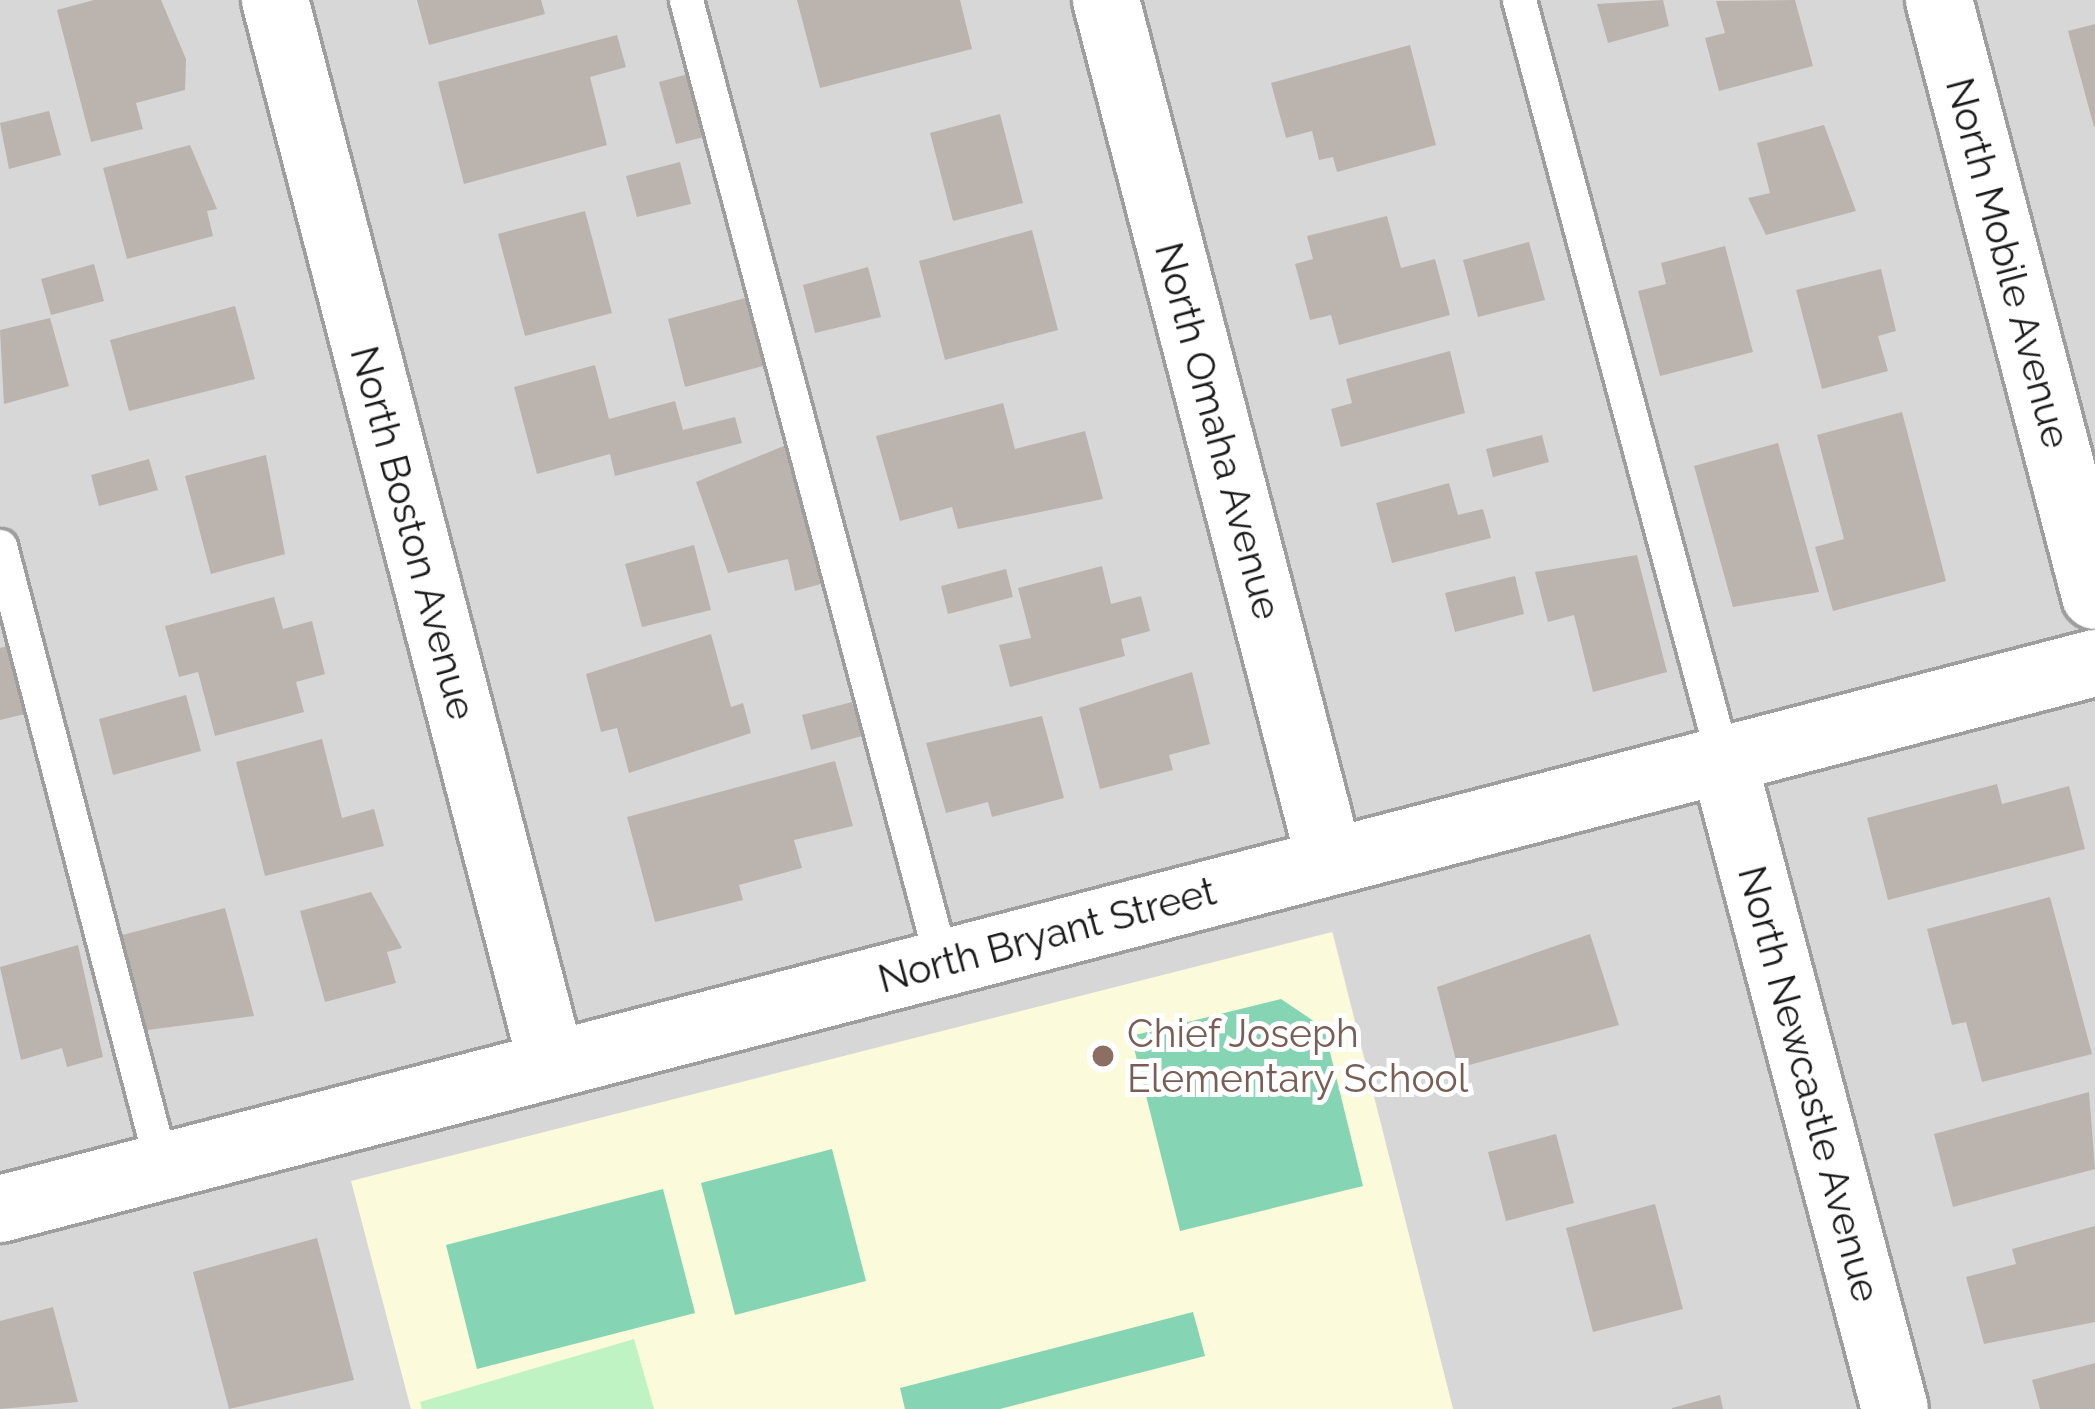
<!DOCTYPE html>
<html>
<head>
<meta charset="utf-8">
<style>
	body { margin:0 }
	#map { position:relative; width:2095px; height:1409px; overflow:hidden; background:#ebe7e1; font-family:Raleway,sans-serif }
	div>[style] { position:absolute }
	[style*='--x'] { left:calc(var(--x)*1px); top:calc(var(--y)*1px); width:calc(var(--w)*1px); rotate:calc(var(--a)*1deg) }
	.residential>* { inset:0; background:#d8d7d7 }
	.education>* { inset:0; background:#fbfada }
	.park>* { inset:0; background:#c0f3c3 }
	.pitch>* { inset:0; background:#85d4b3 }
	.building>* { inset:0; background:#bbb3ae }
	.roads { filter:drop-shadow(3px 0 #9e9e9e) drop-shadow(-3px 0 #9e9e9e) drop-shadow(0 3px #9e9e9e) drop-shadow(0 -3px #9e9e9e) }
	.lane>* { height:33px; margin:-16.5px; padding:0 16.5px; transform-origin:16.5px; border-radius:16.5px; background:#fff }
	.street>* { height:66px; margin:-33px; padding:0 33px; transform-origin:33px; border-radius:33px; background:#fff }
	.dots>* { width:33px; height:33px; translate:-50% -50%; box-sizing:border-box; border:6px solid #fff; border-radius:50% }
	span { translate:-50% -50%; white-space:nowrap; text-align:center; line-height:1.15; -webkit-text-stroke:10px #fff; paint-order:stroke }
	.street-label { font-size:39px; color:#1a1a1a }
	.education-label { font-size:39px; color:#785e54 }
	.left { translate:0 -50%; text-align:left }
</style>
</head>
<body>
<div id="map">
	<div class="residential">
		<div style="clip-path:polygon(0 0,2095px 0,2095px 1409px,1453px 1409px,1333px 933px,352px 1181px,411px 1409px,0 1409px)"></div>
	</div>
	<div class="education">
		<div style="clip-path:polygon(1332px 932px,1453px 1409px,411px 1409px,351px 1181px)"></div>
	</div>
	<div class="park">
		<div style="clip-path:polygon(634px 1339px,654px 1409px,422px 1409px,420px 1402px)"></div>
	</div>
	<div class="pitch">
		<div style="clip-path:polygon(1281px 999px,1324px 1028px,1363px 1186px,1180px 1231px,1131px 1036px)"></div>
		<div style="clip-path:polygon(832px 1149px,866px 1281px,735px 1315px,701px 1183px)"></div>
		<div style="clip-path:polygon(663px 1189px,695px 1313px,477px 1369px,446px 1245px)"></div>
		<div style="clip-path:polygon(1193px 1312px,1205px 1356px,1000px 1409px,905px 1409px,900px 1388px)"></div>
	</div>
	<div class="building">
		<div style="clip-path:polygon(94px 0,161px 0,186px 59px,185px 90px,136px 103px,143px 129px,91px 142px,57px 10px)"></div>
		<div style="clip-path:polygon(417px 0,541px 0,545px 14px,429px 45px)"></div>
		<div style="clip-path:polygon(797px 0,960px 0,972px 49px,820px 88px)"></div>
		<div style="clip-path:polygon(1663px 0,1669px 26px,1608px 43px,1597px 4px)"></div>
		<div style="clip-path:polygon(1795px 0,1813px 66px,1719px 91px,1705px 38px,1725px 33px,1716px 1px)"></div>
		<div style="clip-path:polygon(2095px 24px,2095px 126px,2094px 127px,2068px 31px)"></div>
		<div style="clip-path:polygon(617px 35px,626px 67px,590px 77px,607px 145px,464px 184px,438px 82px)"></div>
		<div style="clip-path:polygon(1410px 45px,1436px 145px,1337px 172px,1333px 157px,1319px 160px,1312px 131px,1286px 138px,1271px 83px)"></div>
		<div style="clip-path:polygon(688px 74px,704px 137px,676px 144px,659px 82px)"></div>
		<div style="clip-path:polygon(49px 111px,61px 155px,9px 169px,0 123px)"></div>
		<div style="clip-path:polygon(1000px 114px,1023px 203px,953px 221px,930px 133px)"></div>
		<div style="clip-path:polygon(1824px 125px,1856px 211px,1766px 235px,1748px 198px,1770px 193px,1757px 143px)"></div>
		<div style="clip-path:polygon(190px 145px,217px 209px,207px 211px,213px 236px,127px 259px,103px 168px)"></div>
		<div style="clip-path:polygon(680px 162px,691px 204px,637px 217px,626px 176px)"></div>
		<div style="clip-path:polygon(585px 211px,612px 313px,525px 336px,498px 234px)"></div>
		<div style="clip-path:polygon(1387px 216px,1401px 268px,1435px 259px,1450px 315px,1339px 345px,1331px 315px,1310px 320px,1295px 264px,1313px 259px,1307px 236px)"></div>
		<div style="clip-path:polygon(1032px 230px,1058px 330px,945px 360px,919px 261px)"></div>
		<div style="clip-path:polygon(1529px 242px,1545px 300px,1478px 317px,1463px 260px)"></div>
		<div style="clip-path:polygon(1725px 246px,1753px 352px,1660px 376px,1638px 291px,1666px 284px,1661px 263px)"></div>
		<div style="clip-path:polygon(94px 264px,104px 301px,51px 315px,41px 279px)"></div>
		<div style="clip-path:polygon(868px 267px,881px 317px,815px 333px,803px 285px)"></div>
		<div style="clip-path:polygon(1881px 269px,1896px 331px,1878px 336px,1888px 371px,1822px 389px,1796px 290px)"></div>
		<div style="clip-path:polygon(749px 297px,767px 365px,685px 387px,668px 319px)"></div>
		<div style="clip-path:polygon(235px 306px,255px 379px,129px 411px,110px 340px)"></div>
		<div style="clip-path:polygon(50px 318px,69px 386px,4px 404px,0 330px)"></div>
		<div style="clip-path:polygon(1450px 351px,1465px 413px,1341px 447px,1331px 409px,1352px 403px,1346px 379px)"></div>
		<div style="clip-path:polygon(595px 365px,609px 419px,675px 401px,683px 430px,735px 417px,742px 443px,615px 476px,610px 454px,537px 474px,514px 387px)"></div>
		<div style="clip-path:polygon(1003px 403px,1015px 449px,1085px 431px,1103px 499px,958px 529px,952px 507px,900px 521px,876px 436px)"></div>
		<div style="clip-path:polygon(1902px 412px,1946px 581px,1833px 611px,1815px 547px,1844px 539px,1817px 435px)"></div>
		<div style="clip-path:polygon(1542px 435px,1549px 462px,1493px 477px,1486px 449px)"></div>
		<div style="clip-path:polygon(791px 443px,828px 582px,795px 591px,788px 559px,728px 573px,696px 482px)"></div>
		<div style="clip-path:polygon(1778px 443px,1819px 592px,1733px 607px,1694px 466px)"></div>
		<div style="clip-path:polygon(266px 455px,285px 554px,211px 574px,185px 476px)"></div>
		<div style="clip-path:polygon(149px 459px,158px 490px,99px 506px,91px 475px)"></div>
		<div style="clip-path:polygon(1449px 483px,1458px 515px,1483px 509px,1491px 538px,1392px 563px,1376px 503px)"></div>
		<div style="clip-path:polygon(694px 545px,711px 610px,642px 627px,625px 564px)"></div>
		<div style="clip-path:polygon(1637px 555px,1667px 672px,1593px 692px,1574px 615px,1548px 622px,1535px 572px)"></div>
		<div style="clip-path:polygon(1102px 566px,1111px 604px,1141px 596px,1150px 631px,1121px 639px,1125px 656px,1010px 687px,999px 645px,1031px 638px,1018px 588px)"></div>
		<div style="clip-path:polygon(1006px 569px,1013px 597px,948px 614px,941px 586px)"></div>
		<div style="clip-path:polygon(1515px 576px,1524px 614px,1455px 632px,1445px 593px)"></div>
		<div style="clip-path:polygon(274px 597px,283px 629px,312px 621px,325px 674px,296px 682px,304px 712px,215px 736px,198px 672px,179px 677px,165px 626px)"></div>
		<div style="clip-path:polygon(711px 634px,731px 707px,743px 703px,751px 733px,629px 773px,617px 728px,601px 732px,586px 674px)"></div>
		<div style="clip-path:polygon(11px 645px,29px 713px,0 720px,0 648px)"></div>
		<div style="clip-path:polygon(1192px 672px,1210px 744px,1169px 755px,1173px 770px,1100px 789px,1079px 708px)"></div>
		<div style="clip-path:polygon(186px 695px,201px 751px,113px 775px,99px 719px)"></div>
		<div style="clip-path:polygon(852px 702px,862px 736px,811px 750px,802px 715px)"></div>
		<div style="clip-path:polygon(1042px 716px,1064px 798px,992px 817px,988px 802px,946px 813px,926px 743px)"></div>
		<div style="clip-path:polygon(322px 739px,342px 818px,374px 809px,384px 846px,265px 876px,236px 762px)"></div>
		<div style="clip-path:polygon(835px 761px,853px 826px,794px 840px,802px 868px,739px 885px,743px 900px,655px 922px,627px 817px)"></div>
		<div style="clip-path:polygon(1997px 784px,2002px 804px,2069px 786px,2085px 849px,1888px 900px,1867px 818px)"></div>
		<div style="clip-path:polygon(371px 892px,402px 948px,387px 952px,396px 983px,325px 1002px,300px 911px)"></div>
		<div style="clip-path:polygon(2050px 897px,2092px 1054px,1982px 1082px,1966px 1022px,1952px 1025px,1927px 929px)"></div>
		<div style="clip-path:polygon(225px 908px,254px 1016px,140px 1031px,115px 937px)"></div>
		<div style="clip-path:polygon(1590px 934px,1619px 1025px,1458px 1068px,1437px 987px)"></div>
		<div style="clip-path:polygon(78px 945px,103px 1057px,67px 1067px,62px 1048px,21px 1060px,0 967px)"></div>
		<div style="clip-path:polygon(2089px 1092px,2095px 1169px,1953px 1207px,1934px 1134px)"></div>
		<div style="clip-path:polygon(1556px 1134px,1574px 1203px,1506px 1221px,1488px 1152px)"></div>
		<div style="clip-path:polygon(1655px 1204px,1683px 1309px,1593px 1332px,1566px 1228px)"></div>
		<div style="clip-path:polygon(2095px 1226px,2095px 1322px,1984px 1344px,1966px 1277px,2016px 1264px,2012px 1249px)"></div>
		<div style="clip-path:polygon(317px 1238px,354px 1380px,229px 1409px,193px 1272px)"></div>
		<div style="clip-path:polygon(53px 1307px,78px 1402px,0 1409px,0 1321px)"></div>
		<div style="clip-path:polygon(2095px 1363px,2095px 1409px,2040px 1409px,2032px 1380px)"></div>
		<div style="clip-path:polygon(1720px 1395px,1723px 1409px,1672px 1409px,1672px 1408px)"></div>
	</div>
	<div class="roads">
		<div class="lane">
			<div style="--x:686;--y:0;--w:996;--a:75.11"></div>
			<div style="--x:1519;--y:0;--w:786;--a:74.96"></div>
			<div style="--x:0;--y:546;--w:642;--a:75.38"></div>
		</div>
		<div class="street">
			<div style="--x:275;--y:0;--w:1100;--a:75.42"></div>
			<div style="--x:1106;--y:0;--w:890;--a:75.42"></div>
			<div style="--x:1939;--y:0;--w:616;--a:75.33"></div>
			<div style="--x:1723;--y:759;--w:672;--a:75.18"></div>
			<div style="--x:0;--y:1209;--w:2165;--a:-14.61"></div>
		</div>
	</div>
	<div class="dots">
		<div style="left:1103px;top:1056px;background:#8d6e63"></div>
	</div>
	<div class="street-label">
		<span style="left:2008px;top:263px;rotate:75deg">North Mobile Avenue</span>
		<span style="left:1218px;top:431px;rotate:75deg">North Omaha Avenue</span>
		<span style="left:413px;top:533px;rotate:75deg">North Boston Avenue</span>
		<span style="left:1047px;top:935px;rotate:-15deg">North Bryant Street</span>
		<span style="left:1809px;top:1084px;rotate:75deg">North Newcastle Avenue</span>
	</div>
	<div class="education-label">
		<span class="left" style="left:1127px;top:1056px">Chief Joseph<br>Elementary School</span>
	</div>
</div>
</body>
</html>
